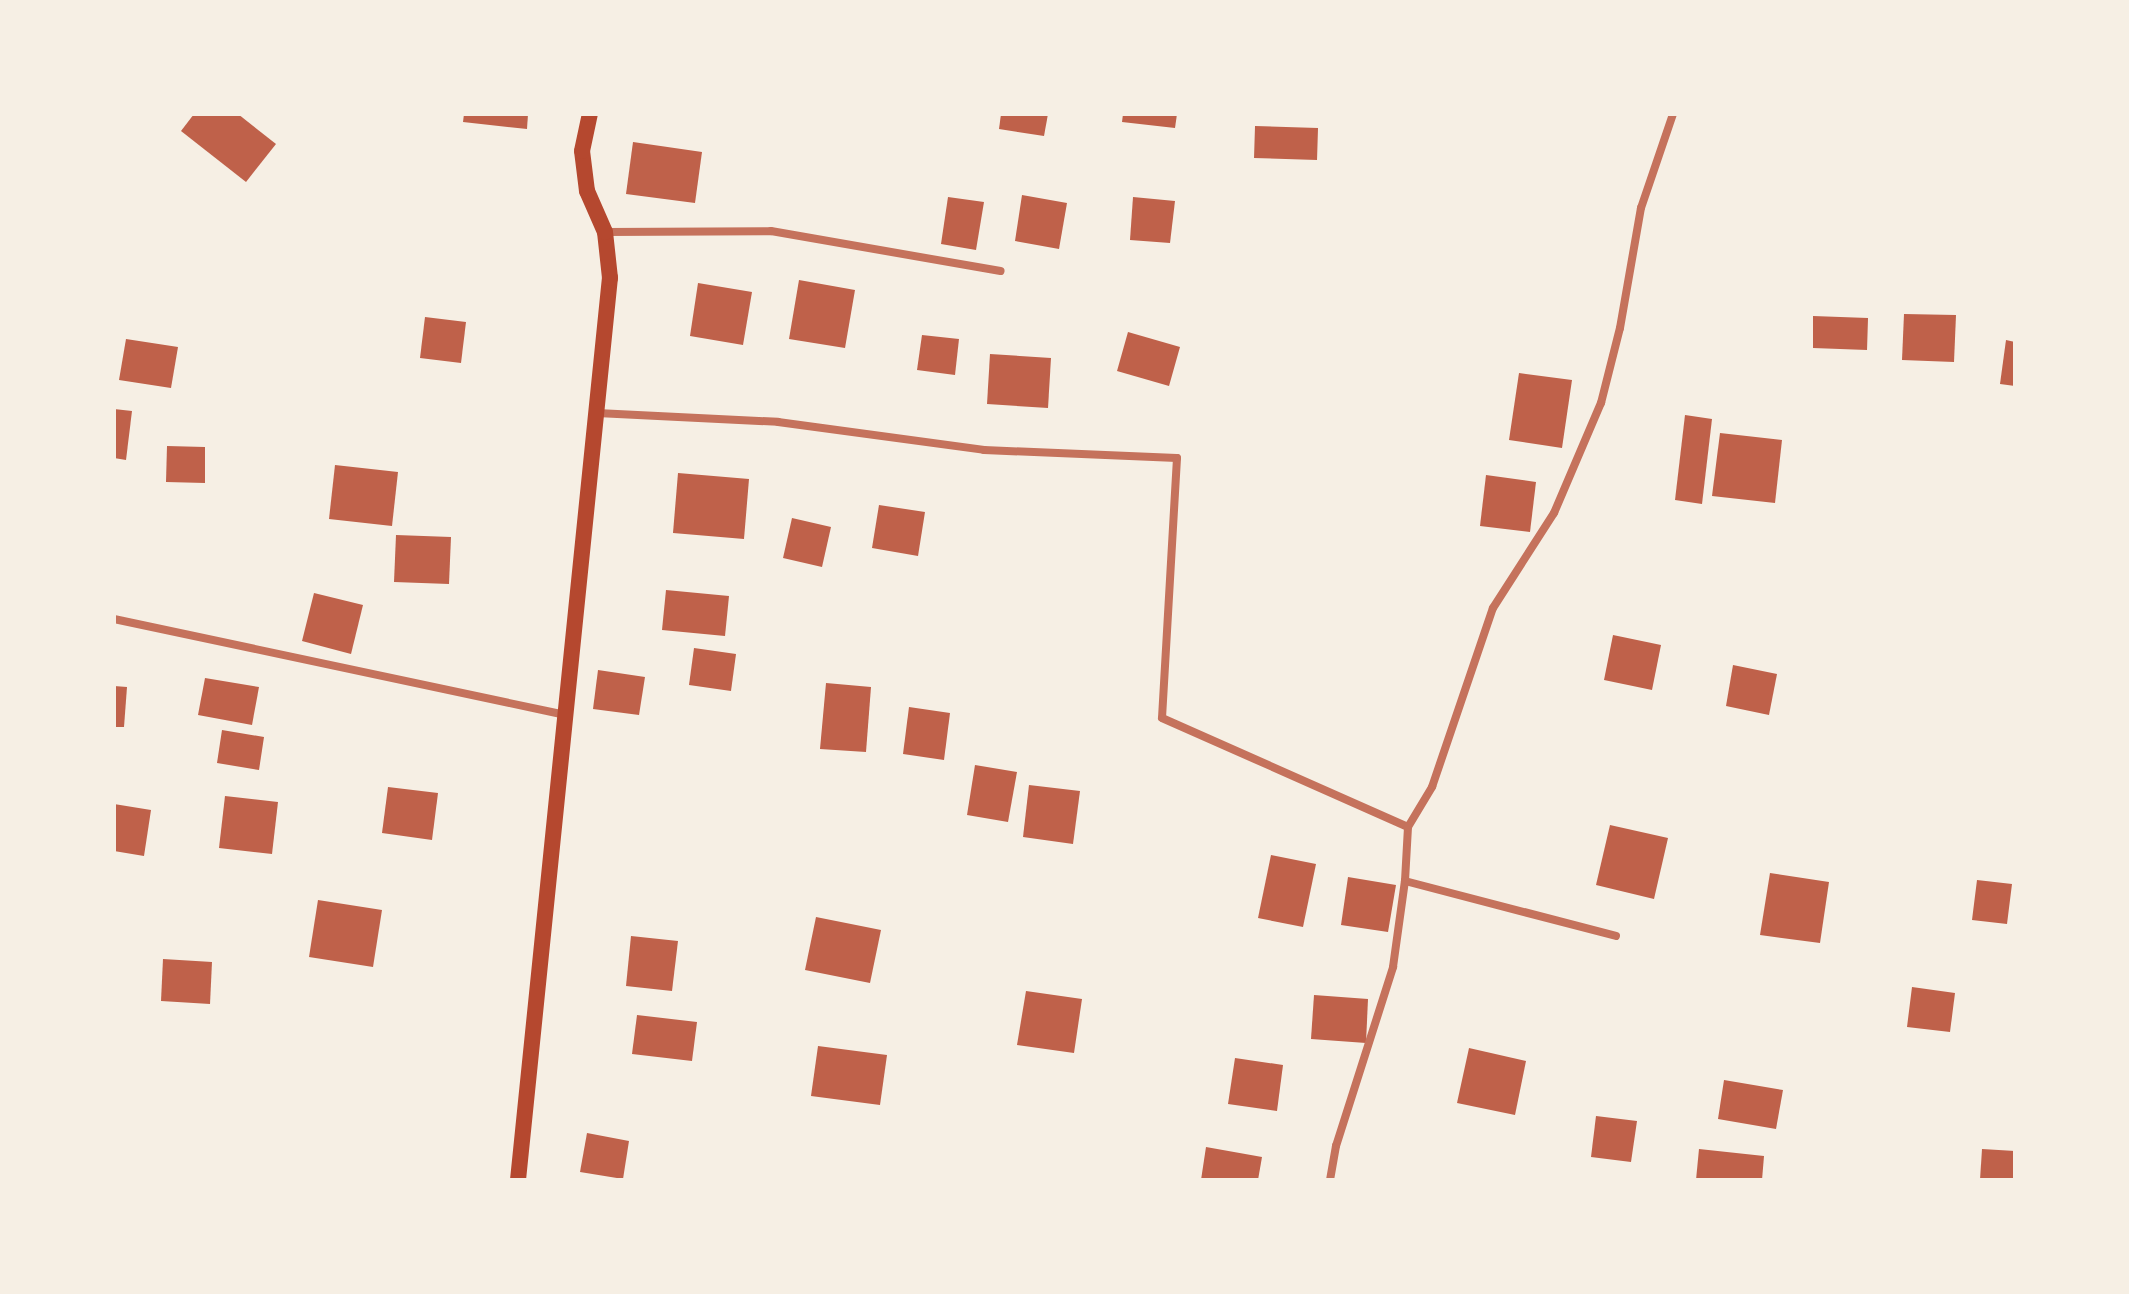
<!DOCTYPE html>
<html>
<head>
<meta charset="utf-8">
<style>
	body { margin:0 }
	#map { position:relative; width:2129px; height:1294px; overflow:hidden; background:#f6efe4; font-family:Quicksand,sans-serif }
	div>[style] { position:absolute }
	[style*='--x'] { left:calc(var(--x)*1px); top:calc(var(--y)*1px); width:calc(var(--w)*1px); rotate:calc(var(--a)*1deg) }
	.building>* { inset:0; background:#bf614a }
	.minor>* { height:8px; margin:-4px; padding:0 4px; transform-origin:4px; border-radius:4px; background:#c5725c }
	.secondary>* { height:16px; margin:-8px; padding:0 8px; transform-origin:8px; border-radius:8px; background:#b5482f }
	span { translate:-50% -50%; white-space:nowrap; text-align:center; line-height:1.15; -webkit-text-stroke:8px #f6efe4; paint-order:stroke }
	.frame { position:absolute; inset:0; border:116px solid #f6efe4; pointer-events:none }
</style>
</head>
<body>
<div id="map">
	<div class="building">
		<div style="clip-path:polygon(194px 114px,238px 114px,276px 144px,246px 182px,181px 131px)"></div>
		<div style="clip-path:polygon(464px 114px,528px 114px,527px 129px,463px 122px)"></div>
		<div style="clip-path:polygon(1001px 114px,1048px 114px,1044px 136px,999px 129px)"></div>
		<div style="clip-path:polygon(1123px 114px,1177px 114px,1175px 128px,1122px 122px)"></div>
		<div style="clip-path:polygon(1255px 126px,1318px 128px,1317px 160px,1254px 158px)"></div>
		<div style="clip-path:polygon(633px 142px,702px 152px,695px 203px,626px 194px)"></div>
		<div style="clip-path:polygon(1022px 195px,1067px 203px,1059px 249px,1015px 241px)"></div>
		<div style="clip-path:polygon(948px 197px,984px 202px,976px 250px,941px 244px)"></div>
		<div style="clip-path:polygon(1133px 197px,1175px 201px,1170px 243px,1130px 240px)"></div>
		<div style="clip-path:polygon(799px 280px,855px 290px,845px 348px,789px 339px)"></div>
		<div style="clip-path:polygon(698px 283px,752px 292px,743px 345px,690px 336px)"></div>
		<div style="clip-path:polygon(1904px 314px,1956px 315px,1954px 362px,1902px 360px)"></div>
		<div style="clip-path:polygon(1813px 316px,1868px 318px,1867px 350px,1813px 348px)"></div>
		<div style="clip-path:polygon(425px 317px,466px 322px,461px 363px,420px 358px)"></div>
		<div style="clip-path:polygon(1128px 332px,1180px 347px,1169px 386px,1117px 371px)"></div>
		<div style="clip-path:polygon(922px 335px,959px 339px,955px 375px,917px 370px)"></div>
		<div style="clip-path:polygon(126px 339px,178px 347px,171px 388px,119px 380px)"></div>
		<div style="clip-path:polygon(2006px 340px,2015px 342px,2015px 386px,2000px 384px)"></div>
		<div style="clip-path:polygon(990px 354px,1051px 358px,1048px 408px,987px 404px)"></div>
		<div style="clip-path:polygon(1519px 373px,1572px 380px,1562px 448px,1509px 440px)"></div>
		<div style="clip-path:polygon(114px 409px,132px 411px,126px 460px,114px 458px)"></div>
		<div style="clip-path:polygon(1685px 415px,1712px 419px,1702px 504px,1675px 500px)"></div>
		<div style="clip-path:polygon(1720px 433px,1782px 440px,1775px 503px,1712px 496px)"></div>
		<div style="clip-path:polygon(167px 446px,205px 447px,205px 483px,166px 482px)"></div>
		<div style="clip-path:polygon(335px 465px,398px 472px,392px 526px,329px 519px)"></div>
		<div style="clip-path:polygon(678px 473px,749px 479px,744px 539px,673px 533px)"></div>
		<div style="clip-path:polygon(1486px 475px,1536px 482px,1530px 532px,1480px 526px)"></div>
		<div style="clip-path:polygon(879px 505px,925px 512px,918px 556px,872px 548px)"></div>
		<div style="clip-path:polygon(792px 518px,831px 527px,822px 567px,783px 558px)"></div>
		<div style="clip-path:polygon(396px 535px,451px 537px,449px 584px,394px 582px)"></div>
		<div style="clip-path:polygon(666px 590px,729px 596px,725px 636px,662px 630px)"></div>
		<div style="clip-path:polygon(314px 593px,363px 605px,351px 654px,302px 641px)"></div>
		<div style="clip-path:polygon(1613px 635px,1661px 645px,1652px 690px,1604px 680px)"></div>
		<div style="clip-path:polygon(694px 648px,736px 654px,731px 691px,689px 685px)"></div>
		<div style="clip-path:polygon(1733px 665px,1777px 674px,1769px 715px,1726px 706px)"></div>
		<div style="clip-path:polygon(598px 670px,645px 677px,639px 715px,593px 709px)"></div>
		<div style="clip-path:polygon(205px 678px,259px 687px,252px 725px,198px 715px)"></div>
		<div style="clip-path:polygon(826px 683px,871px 687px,866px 752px,820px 749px)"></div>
		<div style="clip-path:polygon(114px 686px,127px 687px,124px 727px,114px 727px)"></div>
		<div style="clip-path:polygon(909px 707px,950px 713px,944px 760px,903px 754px)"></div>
		<div style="clip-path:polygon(222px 730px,264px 737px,259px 770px,217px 763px)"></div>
		<div style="clip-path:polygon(975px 765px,1017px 772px,1008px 822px,967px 815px)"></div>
		<div style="clip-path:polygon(1029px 785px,1080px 791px,1073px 844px,1023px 837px)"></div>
		<div style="clip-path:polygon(388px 787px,438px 793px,432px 840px,382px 833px)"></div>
		<div style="clip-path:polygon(225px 796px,278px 802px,272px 854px,219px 848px)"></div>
		<div style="clip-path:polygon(114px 804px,151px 810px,144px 856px,114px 851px)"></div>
		<div style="clip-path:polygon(1610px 825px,1668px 838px,1654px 899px,1596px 885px)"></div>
		<div style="clip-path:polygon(1271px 855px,1316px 864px,1303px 927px,1258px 918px)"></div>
		<div style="clip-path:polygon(1770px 873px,1829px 882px,1820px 943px,1760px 935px)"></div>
		<div style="clip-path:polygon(1348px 877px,1396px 885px,1388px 932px,1341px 925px)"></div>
		<div style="clip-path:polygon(1977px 880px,2012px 884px,2007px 924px,1972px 920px)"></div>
		<div style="clip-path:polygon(318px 900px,382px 910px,373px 967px,309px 957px)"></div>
		<div style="clip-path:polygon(816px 917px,881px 930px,870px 983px,805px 970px)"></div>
		<div style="clip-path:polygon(631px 936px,678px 941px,672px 991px,626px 986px)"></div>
		<div style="clip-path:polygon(163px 959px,212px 962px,210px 1004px,161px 1001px)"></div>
		<div style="clip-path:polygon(1912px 987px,1955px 993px,1950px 1032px,1907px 1027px)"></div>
		<div style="clip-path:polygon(1026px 991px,1082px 999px,1074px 1053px,1017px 1045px)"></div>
		<div style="clip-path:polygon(1314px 995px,1368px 999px,1366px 1043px,1311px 1039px)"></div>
		<div style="clip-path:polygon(637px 1015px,697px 1022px,692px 1061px,632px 1054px)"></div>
		<div style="clip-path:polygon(818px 1046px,887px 1055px,880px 1105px,811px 1096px)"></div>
		<div style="clip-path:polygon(1469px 1048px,1526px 1061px,1515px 1115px,1457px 1103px)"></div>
		<div style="clip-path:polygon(1235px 1058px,1283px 1065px,1277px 1111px,1228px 1104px)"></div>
		<div style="clip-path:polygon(1724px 1080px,1783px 1090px,1776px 1129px,1718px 1119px)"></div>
		<div style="clip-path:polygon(1596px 1116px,1637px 1121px,1631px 1162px,1591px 1157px)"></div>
		<div style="clip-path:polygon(587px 1133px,629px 1141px,623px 1179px,580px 1172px)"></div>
		<div style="clip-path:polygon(1206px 1147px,1262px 1157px,1258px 1180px,1201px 1180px)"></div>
		<div style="clip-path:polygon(1699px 1149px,1764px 1156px,1762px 1180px,1696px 1180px)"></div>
		<div style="clip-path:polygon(1982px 1149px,2015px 1151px,2015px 1180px,1980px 1180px)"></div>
	</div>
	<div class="minor">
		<div style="--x:605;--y:232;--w:166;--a:-0.3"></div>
		<div style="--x:771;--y:231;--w:233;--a:9.9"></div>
		<div style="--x:597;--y:413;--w:181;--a:2.8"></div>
		<div style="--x:778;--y:422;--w:208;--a:7.7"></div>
		<div style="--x:984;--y:450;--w:193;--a:2.4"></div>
		<div style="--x:1177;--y:458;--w:260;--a:93.3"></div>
		<div style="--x:1162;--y:718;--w:269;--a:23.9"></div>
		<div style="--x:1408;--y:827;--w:54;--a:93.2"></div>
		<div style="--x:1405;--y:881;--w:218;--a:14.6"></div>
		<div style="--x:114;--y:619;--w:463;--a:12"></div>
		<div style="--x:1408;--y:827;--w:47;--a:-59"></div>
		<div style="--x:1432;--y:787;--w:189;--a:-71.2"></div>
		<div style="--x:1493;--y:608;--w:113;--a:-57.3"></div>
		<div style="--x:1554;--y:513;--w:120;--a:-66.9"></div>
		<div style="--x:1601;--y:403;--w:77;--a:-75.8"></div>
		<div style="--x:1620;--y:328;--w:122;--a:-80.1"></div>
		<div style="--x:1641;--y:208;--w:99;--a:-71.2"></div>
		<div style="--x:1330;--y:1180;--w:35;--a:-80"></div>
		<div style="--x:1336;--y:1146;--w:188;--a:-72.3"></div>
		<div style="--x:1393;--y:967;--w:87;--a:-82.1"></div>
	</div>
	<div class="secondary">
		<div style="--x:518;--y:1180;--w:907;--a:-84.18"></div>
		<div style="--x:610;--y:278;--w:46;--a:-96.2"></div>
		<div style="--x:605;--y:232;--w:45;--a:-113.7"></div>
		<div style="--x:587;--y:191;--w:40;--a:-97.1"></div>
		<div style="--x:582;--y:151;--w:38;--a:-78"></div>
	</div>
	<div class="frame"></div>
</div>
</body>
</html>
